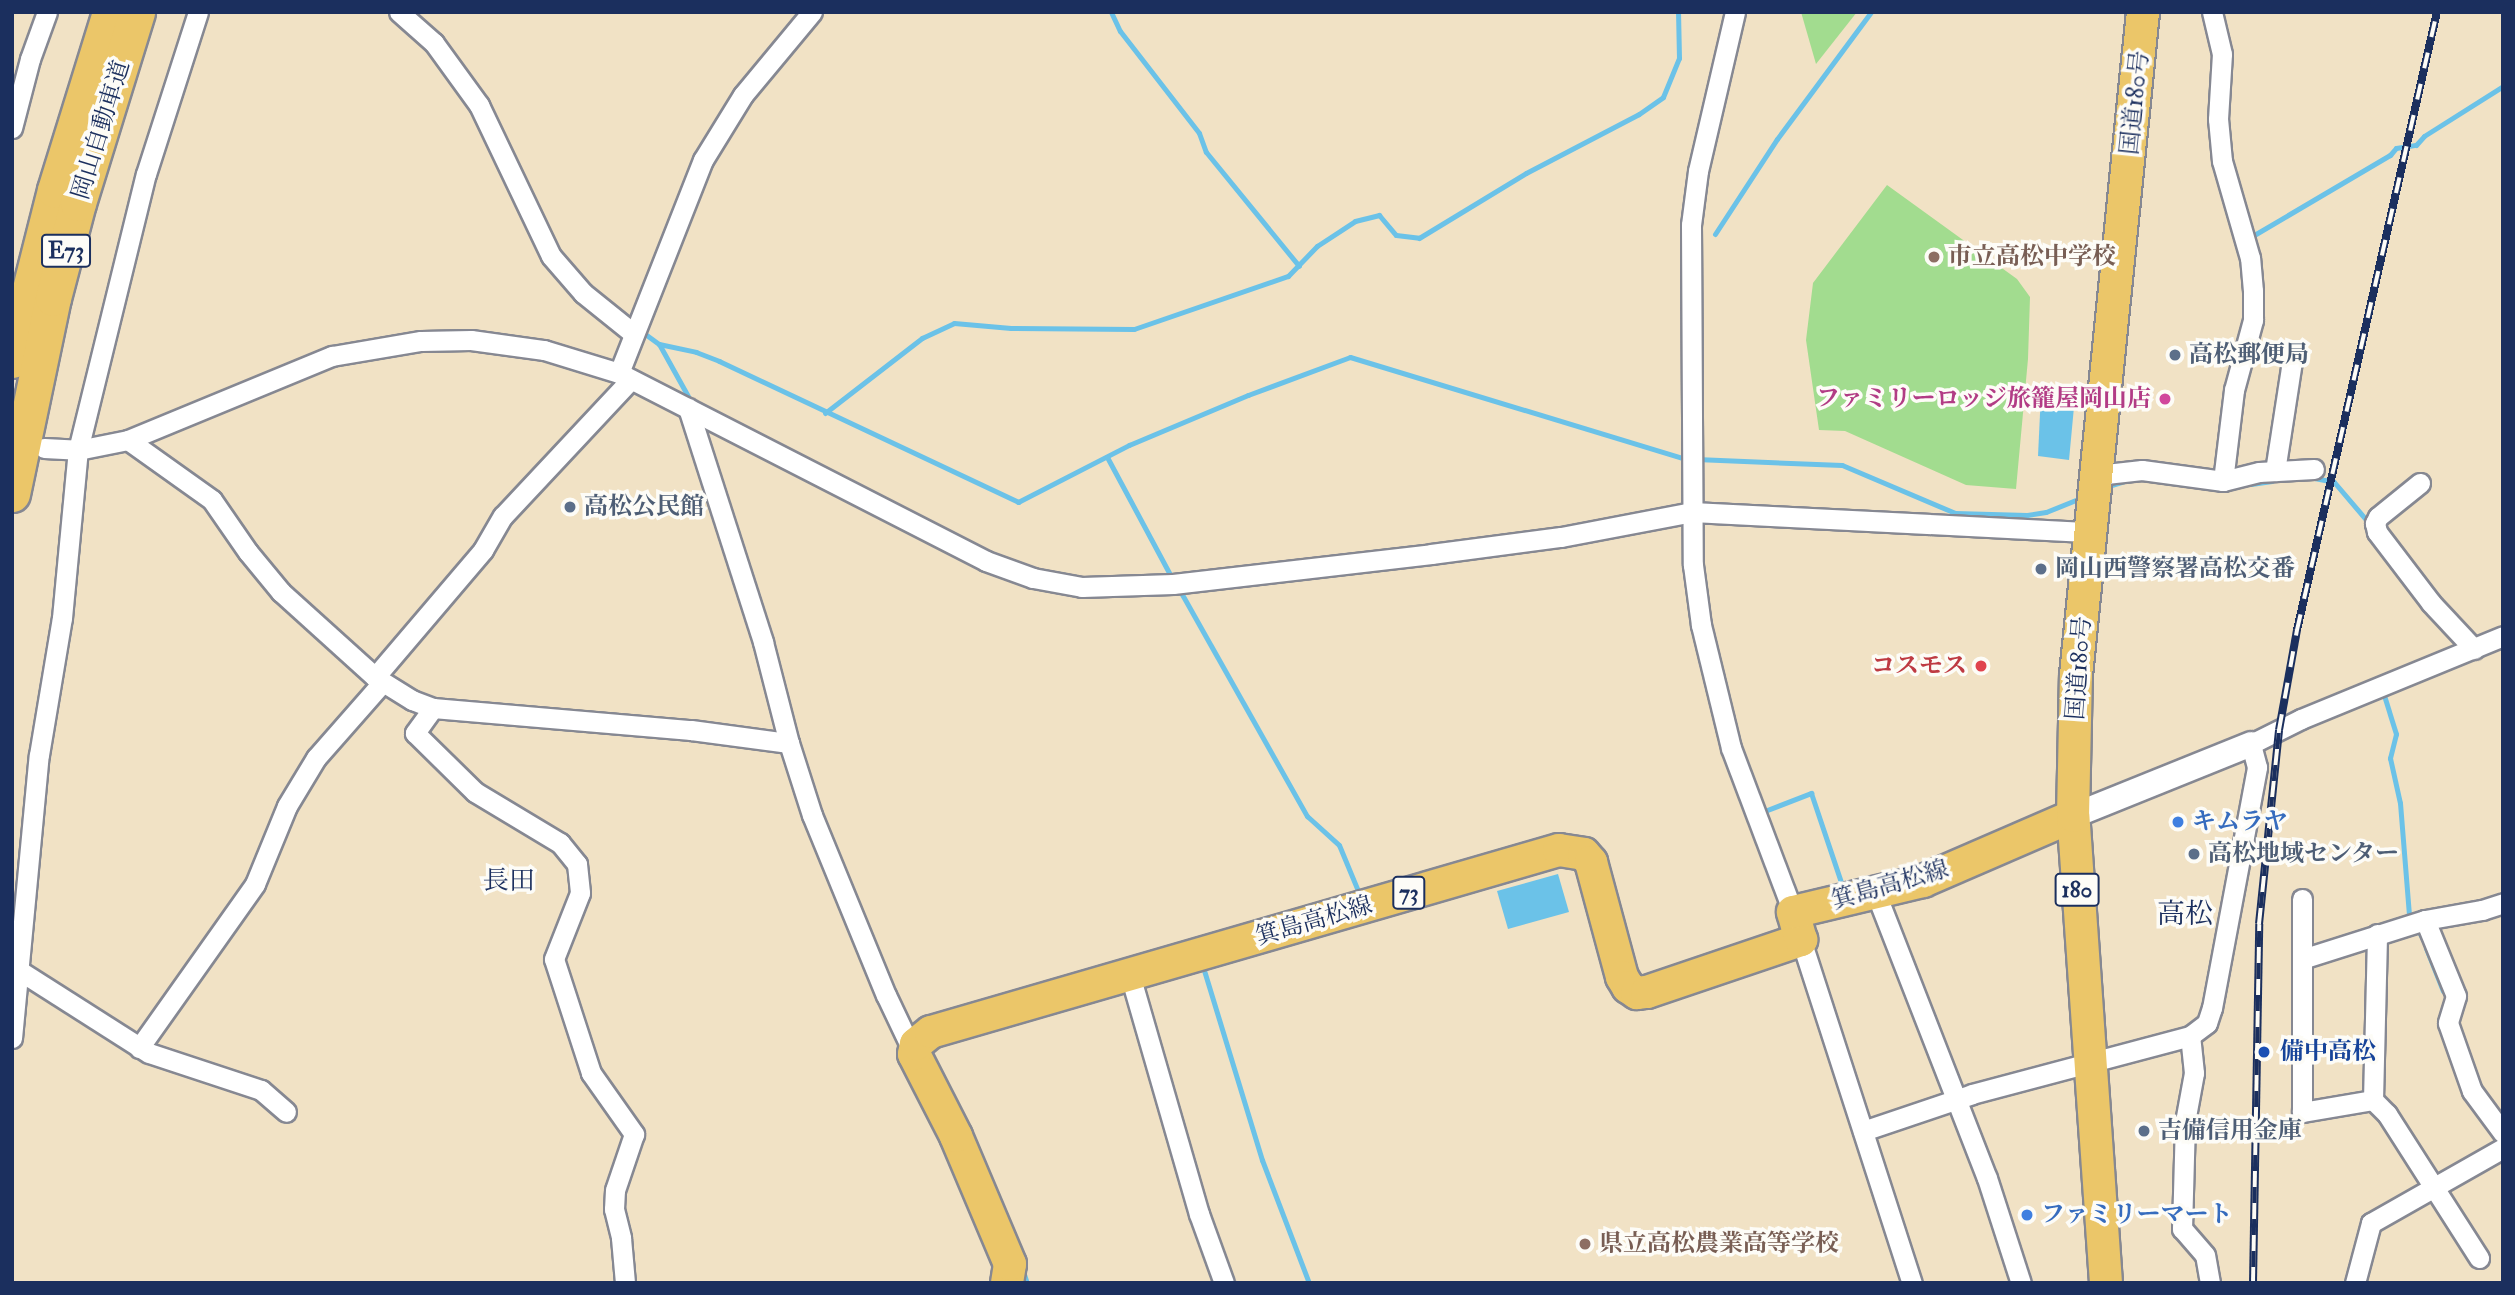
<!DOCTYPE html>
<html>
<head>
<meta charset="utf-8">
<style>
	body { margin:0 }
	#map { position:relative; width:2515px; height:1295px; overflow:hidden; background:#f1e2c5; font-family:"IM FELL Double Pica","Noto Serif JP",serif }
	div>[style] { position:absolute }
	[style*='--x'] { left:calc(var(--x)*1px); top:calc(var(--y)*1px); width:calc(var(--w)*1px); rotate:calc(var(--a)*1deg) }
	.green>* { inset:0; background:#a2dc8f }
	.water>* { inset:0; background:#6bc2e8 }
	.stream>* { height:5px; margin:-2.5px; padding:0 2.5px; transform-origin:2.5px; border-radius:2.5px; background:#6bc2e8 }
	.roads { filter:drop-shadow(2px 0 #868892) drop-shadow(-2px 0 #868892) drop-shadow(0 2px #868892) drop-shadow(0 -2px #868892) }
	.minor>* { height:19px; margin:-9.5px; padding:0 9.5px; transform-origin:9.5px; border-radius:9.5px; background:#fff }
	.tertiary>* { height:24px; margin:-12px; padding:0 12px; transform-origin:12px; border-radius:12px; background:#fff }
	.primary>* { height:32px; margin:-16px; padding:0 16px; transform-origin:16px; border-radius:16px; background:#ebc669 }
	.trunk>* { height:32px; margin:-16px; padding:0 16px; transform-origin:16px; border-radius:16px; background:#ebc669 }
	.motorway>* { height:35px; margin:-17.5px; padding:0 17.5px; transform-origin:17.5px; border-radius:17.5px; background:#ebc669 }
	.rail>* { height:8px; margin-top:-4px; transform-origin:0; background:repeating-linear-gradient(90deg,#fdfcf7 0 16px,#1b2f5e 0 32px); box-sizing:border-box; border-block:2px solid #1b2f5e }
	.dots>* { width:19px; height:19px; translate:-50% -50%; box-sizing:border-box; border:4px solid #fdfcf7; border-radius:50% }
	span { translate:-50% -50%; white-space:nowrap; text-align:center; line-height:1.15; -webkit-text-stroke:7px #fdfcf7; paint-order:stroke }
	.shield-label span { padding:2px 5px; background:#fdfcf7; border:2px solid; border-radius:5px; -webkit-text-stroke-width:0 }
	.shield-label { font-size:23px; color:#1b2f5e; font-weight:700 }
	.street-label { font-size:24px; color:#1b2f5e }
	.education-label { font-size:24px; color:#785e54; font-weight:700 }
	.left { translate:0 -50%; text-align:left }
	.service-label { font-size:24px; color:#4e5e75; font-weight:700 }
	.hotel-label { font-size:24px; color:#b23c85; font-weight:700 }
	.right { translate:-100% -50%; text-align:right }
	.health-label { font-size:24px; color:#be3a42; font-weight:700 }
	.shop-label { font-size:24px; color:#366cbe; font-weight:700 }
	.transit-label { font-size:24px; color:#164399; font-weight:700 }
	.neighbourhood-label { font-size:26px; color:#1b2f5e }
	.quarter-label { font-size:28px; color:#1b2f5e }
	.frame { position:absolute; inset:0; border:14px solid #1b2f5e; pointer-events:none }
</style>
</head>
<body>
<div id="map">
	<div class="green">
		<div style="clip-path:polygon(1801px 12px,1857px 12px,1816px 64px)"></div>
		<div style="clip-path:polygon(1887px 185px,2017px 279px,2030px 297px,2028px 359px,2016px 489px,1966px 485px,1845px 431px,1819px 430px,1806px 340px,1813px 283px)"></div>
	</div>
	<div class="water">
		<div style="clip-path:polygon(2041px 393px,2075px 396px,2069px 460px,2038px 456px)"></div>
		<div style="clip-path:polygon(1558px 874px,1569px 912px,1508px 929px,1497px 891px)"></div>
	</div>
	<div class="stream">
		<div style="--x:1111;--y:12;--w:21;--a:65"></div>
		<div style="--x:1120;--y:31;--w:129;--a:52.2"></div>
		<div style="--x:1199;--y:133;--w:20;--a:70"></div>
		<div style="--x:1206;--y:152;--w:147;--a:50.8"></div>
		<div style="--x:1715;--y:234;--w:113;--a:-56.9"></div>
		<div style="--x:1777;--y:139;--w:158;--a:-53.5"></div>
		<div style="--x:2249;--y:238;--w:164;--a:-30.5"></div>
		<div style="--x:2390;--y:155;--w:9;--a:-49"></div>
		<div style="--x:2396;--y:148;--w:20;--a:-9"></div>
		<div style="--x:2416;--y:145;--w:12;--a:-48"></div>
		<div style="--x:2424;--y:136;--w:93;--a:-32.3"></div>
		<div style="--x:641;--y:331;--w:22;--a:36"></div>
		<div style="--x:659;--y:344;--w:60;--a:60.9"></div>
		<div style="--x:659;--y:344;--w:38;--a:12"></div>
		<div style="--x:696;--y:352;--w:25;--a:21"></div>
		<div style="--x:719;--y:361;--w:331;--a:25.2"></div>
		<div style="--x:1018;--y:502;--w:125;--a:-27.2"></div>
		<div style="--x:1129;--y:445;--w:129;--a:-22.8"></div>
		<div style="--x:1248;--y:395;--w:109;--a:-20.4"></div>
		<div style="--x:1350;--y:357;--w:347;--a:16.9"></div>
		<div style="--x:825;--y:413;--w:123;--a:-37.7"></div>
		<div style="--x:922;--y:338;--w:35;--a:-25"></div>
		<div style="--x:954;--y:323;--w:57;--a:5"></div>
		<div style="--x:1011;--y:328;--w:123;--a:0.5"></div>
		<div style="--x:1134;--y:329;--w:163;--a:-19"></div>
		<div style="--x:1288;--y:276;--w:42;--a:-46"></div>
		<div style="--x:1317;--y:246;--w:45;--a:-33.3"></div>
		<div style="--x:1355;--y:221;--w:25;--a:-14"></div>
		<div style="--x:1379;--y:215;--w:26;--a:50"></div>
		<div style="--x:1396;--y:235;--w:23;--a:7"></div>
		<div style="--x:1419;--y:238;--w:125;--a:-31.3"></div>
		<div style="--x:1526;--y:173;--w:127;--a:-27.6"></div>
		<div style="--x:1639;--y:114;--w:29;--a:-35"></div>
		<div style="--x:1663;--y:97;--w:42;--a:-67.7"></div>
		<div style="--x:1679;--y:58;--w:46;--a:-91.2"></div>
		<div style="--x:1107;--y:457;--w:137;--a:61.8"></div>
		<div style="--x:1696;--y:459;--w:146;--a:2.4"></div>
		<div style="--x:1842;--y:465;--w:123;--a:23"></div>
		<div style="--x:1955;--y:513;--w:72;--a:1.6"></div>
		<div style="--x:2027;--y:515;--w:19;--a:-9"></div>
		<div style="--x:2046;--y:512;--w:40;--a:-22"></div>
		<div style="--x:2309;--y:477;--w:25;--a:11"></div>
		<div style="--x:2334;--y:482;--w:52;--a:49.6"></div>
		<div style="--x:2251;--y:484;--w:21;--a:-8"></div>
		<div style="--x:2105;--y:487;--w:21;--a:-17"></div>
		<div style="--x:1179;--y:589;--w:261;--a:60.6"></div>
		<div style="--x:1307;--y:816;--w:43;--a:42.2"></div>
		<div style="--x:1339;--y:845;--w:57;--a:67.5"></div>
		<div style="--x:2383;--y:692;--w:44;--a:72.8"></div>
		<div style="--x:2396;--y:734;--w:25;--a:104"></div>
		<div style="--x:2390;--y:758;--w:46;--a:77.5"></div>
		<div style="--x:2400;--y:803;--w:111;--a:85.4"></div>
		<div style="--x:2409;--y:914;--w:29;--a:61"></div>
		<div style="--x:1761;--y:809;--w:3;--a:72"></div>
		<div style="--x:1762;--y:812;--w:53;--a:-21.2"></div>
		<div style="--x:1811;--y:793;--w:103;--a:71.4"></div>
		<div style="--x:2426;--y:948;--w:46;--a:68.4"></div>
		<div style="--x:1207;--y:966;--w:4;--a:166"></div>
		<div style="--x:1203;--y:967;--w:202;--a:73"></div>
		<div style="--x:1262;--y:1160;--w:132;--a:69.1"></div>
		<div style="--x:1022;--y:1268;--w:16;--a:72"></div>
	</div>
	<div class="roads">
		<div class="minor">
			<div style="--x:399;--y:12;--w:47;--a:41.5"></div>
			<div style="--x:434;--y:43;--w:77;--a:54"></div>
			<div style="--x:479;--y:105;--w:167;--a:64.5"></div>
			<div style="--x:551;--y:256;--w:49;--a:49.1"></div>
			<div style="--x:583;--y:293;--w:65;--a:38.8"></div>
			<div style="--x:1735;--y:12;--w:163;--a:103.1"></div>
			<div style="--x:1698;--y:171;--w:54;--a:97.4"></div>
			<div style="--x:1691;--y:225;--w:340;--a:89.7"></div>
			<div style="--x:1693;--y:565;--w:61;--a:82.4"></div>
			<div style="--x:1701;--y:625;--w:127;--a:76.3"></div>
			<div style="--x:1731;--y:748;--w:175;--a:69.3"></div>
			<div style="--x:12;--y:128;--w:71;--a:-75.4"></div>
			<div style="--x:30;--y:59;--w:50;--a:-70.1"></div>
			<div style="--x:619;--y:373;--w:229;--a:-68.5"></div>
			<div style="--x:703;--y:160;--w:76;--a:-58.4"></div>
			<div style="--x:743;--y:95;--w:108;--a:-50.3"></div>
			<div style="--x:688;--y:408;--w:246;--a:72.2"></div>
			<div style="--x:763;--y:642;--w:104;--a:75.6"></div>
			<div style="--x:789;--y:743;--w:76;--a:72.3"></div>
			<div style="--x:812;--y:815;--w:195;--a:67.7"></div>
			<div style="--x:886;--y:995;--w:65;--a:64.6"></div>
			<div style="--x:128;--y:440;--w:103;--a:35.5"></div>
			<div style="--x:212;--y:500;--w:63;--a:55.3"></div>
			<div style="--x:248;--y:552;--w:52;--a:50.5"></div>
			<div style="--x:281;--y:592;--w:127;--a:42.1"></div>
			<div style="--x:375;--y:677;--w:44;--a:31.9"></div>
			<div style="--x:412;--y:700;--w:22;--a:21"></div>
			<div style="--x:433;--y:708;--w:259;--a:4.9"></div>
			<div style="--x:691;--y:730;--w:99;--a:7.6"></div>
			<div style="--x:44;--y:448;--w:34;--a:3"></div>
			<div style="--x:78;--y:450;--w:51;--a:-11.3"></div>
			<div style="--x:128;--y:440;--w:221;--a:-22.4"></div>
			<div style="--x:332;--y:356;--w:90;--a:-9.6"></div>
			<div style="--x:421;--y:341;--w:50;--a:-1.1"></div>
			<div style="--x:471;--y:340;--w:74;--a:7.8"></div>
			<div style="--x:544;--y:350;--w:78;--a:17"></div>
			<div style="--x:619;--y:373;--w:412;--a:27.1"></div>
			<div style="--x:986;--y:561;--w:50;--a:19.9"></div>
			<div style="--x:1033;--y:578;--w:50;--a:10.4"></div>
			<div style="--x:1082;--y:587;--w:91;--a:-1.9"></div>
			<div style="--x:1173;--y:584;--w:260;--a:-6.6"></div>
			<div style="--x:1431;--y:554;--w:131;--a:-7.5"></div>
			<div style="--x:1561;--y:537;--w:133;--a:-10.8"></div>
			<div style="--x:1692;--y:512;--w:399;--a:2.9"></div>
			<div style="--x:2275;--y:471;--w:117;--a:-81.2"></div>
			<div style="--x:2097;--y:475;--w:45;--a:-6.3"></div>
			<div style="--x:2142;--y:470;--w:82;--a:7.7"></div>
			<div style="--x:2223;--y:481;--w:92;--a:-83.1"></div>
			<div style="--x:2234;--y:390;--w:73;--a:-74.8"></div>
			<div style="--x:2253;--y:320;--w:29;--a:-90"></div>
			<div style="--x:2253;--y:291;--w:33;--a:-95"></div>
			<div style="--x:2250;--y:258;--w:101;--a:-106.1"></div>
			<div style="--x:2222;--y:161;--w:42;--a:-95.4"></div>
			<div style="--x:2218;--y:119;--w:65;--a:-86.5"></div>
			<div style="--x:2222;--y:54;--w:43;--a:-103.4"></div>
			<div style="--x:2223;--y:481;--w:37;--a:-14"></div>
			<div style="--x:2259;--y:472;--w:55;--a:-3.1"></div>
			<div style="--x:2420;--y:483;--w:54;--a:141"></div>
			<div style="--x:2378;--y:517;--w:7;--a:117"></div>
			<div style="--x:2375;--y:523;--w:9;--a:77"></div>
			<div style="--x:2377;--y:532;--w:89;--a:52.7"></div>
			<div style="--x:2431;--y:603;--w:63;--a:46.9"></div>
			<div style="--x:375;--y:677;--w:167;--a:-49.6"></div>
			<div style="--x:483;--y:550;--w:39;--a:-60"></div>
			<div style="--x:503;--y:516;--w:187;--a:-46.9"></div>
			<div style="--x:433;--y:708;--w:31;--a:126"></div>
			<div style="--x:415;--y:733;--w:84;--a:44.5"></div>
			<div style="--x:475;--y:792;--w:99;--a:31"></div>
			<div style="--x:560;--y:843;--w:27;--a:51"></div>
			<div style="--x:577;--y:864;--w:29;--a:84"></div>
			<div style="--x:580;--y:893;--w:71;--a:111.5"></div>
			<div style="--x:554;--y:959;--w:120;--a:72"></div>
			<div style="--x:591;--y:1073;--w:75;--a:54.8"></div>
			<div style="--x:634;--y:1134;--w:59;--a:108.7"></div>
			<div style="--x:615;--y:1190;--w:19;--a:93"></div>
			<div style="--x:614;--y:1209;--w:30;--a:76"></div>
			<div style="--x:621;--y:1238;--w:45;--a:84.9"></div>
			<div style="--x:1875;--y:891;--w:308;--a:68.7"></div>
			<div style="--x:1987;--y:1178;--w:110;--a:72.1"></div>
			<div style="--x:2302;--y:899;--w:213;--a:90"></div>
			<div style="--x:2302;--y:1112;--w:72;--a:-9.6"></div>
			<div style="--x:2373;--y:1100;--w:166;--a:-88.6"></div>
			<div style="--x:2425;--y:920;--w:82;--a:67.8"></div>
			<div style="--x:2456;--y:996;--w:28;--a:107"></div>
			<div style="--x:2448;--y:1023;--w:72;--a:70.6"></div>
			<div style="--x:2472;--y:1091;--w:52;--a:53.6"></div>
			<div style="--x:1801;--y:940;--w:361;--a:72.1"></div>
			<div style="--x:2302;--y:959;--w:129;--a:-17.6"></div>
			<div style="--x:2425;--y:920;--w:58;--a:-10"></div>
			<div style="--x:2482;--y:910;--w:22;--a:-18"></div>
			<div style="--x:17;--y:969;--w:156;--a:32.5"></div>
			<div style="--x:149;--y:1053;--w:118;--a:18.3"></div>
			<div style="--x:261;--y:1090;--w:33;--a:41"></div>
			<div style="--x:1130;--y:975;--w:249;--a:73.9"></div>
			<div style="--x:1199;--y:1214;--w:73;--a:70.1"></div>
			<div style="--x:12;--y:1038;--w:284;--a:-84.6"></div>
			<div style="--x:39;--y:755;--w:139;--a:-80.5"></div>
			<div style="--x:62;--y:618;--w:169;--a:-84.6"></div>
			<div style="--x:78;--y:450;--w:284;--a:-76.2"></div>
			<div style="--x:146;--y:174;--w:170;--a:-72.2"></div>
			<div style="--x:139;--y:1048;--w:201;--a:-54.7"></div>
			<div style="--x:255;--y:884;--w:84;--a:-67.7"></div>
			<div style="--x:287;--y:806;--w:56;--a:-58.9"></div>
			<div style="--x:316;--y:758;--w:100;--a:-48.7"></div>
			<div style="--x:2373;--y:1100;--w:20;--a:45"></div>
			<div style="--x:2387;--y:1114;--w:171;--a:57.4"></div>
			<div style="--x:1863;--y:1131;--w:115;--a:-18.7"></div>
			<div style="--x:1972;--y:1094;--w:226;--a:-14.9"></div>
			<div style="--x:2210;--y:1283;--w:28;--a:-100"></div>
			<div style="--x:2205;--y:1255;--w:35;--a:-131"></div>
			<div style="--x:2182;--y:1229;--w:107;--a:-88.4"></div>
			<div style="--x:2185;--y:1122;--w:50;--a:-79.6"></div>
			<div style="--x:2194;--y:1073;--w:37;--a:-96"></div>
			<div style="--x:2190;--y:1036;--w:21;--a:-37"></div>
			<div style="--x:2207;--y:1023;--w:16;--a:-72"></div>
			<div style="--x:2212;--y:1008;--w:245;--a:-79.4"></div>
			<div style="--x:2257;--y:767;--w:24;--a:-105"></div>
			<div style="--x:2251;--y:744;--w:56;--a:-26.6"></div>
			<div style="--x:2301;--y:719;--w:218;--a:-22.3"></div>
			<div style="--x:2355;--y:1283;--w:62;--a:-75.1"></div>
			<div style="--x:2371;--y:1223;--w:152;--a:-29.6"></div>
		</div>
		<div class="tertiary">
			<div style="--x:2073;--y:816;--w:192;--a:-22"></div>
		</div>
		<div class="primary">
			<div style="--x:1007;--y:1283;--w:19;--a:-81"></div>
			<div style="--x:1010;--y:1264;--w:139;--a:-112.9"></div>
			<div style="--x:956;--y:1136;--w:92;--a:-117.1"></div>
			<div style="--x:914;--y:1054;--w:10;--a:-79"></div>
			<div style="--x:916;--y:1044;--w:19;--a:-39"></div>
			<div style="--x:931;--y:1032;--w:654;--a:-16.16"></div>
			<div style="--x:1559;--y:850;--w:25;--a:9"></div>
			<div style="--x:1584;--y:854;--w:11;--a:49"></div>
			<div style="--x:1591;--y:862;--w:119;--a:74.9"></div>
			<div style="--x:1622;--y:977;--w:12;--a:59"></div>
			<div style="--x:1628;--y:987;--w:11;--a:34"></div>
			<div style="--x:1637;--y:993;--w:10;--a:-6"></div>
			<div style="--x:1647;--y:992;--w:163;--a:-18.7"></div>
			<div style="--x:1801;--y:940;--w:29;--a:-106"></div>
			<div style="--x:1793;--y:912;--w:134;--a:-13.4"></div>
			<div style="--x:1923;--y:881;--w:163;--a:-23.4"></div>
		</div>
		<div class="trunk">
			<div style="--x:2106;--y:1283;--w:468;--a:-94"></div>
			<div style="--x:2073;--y:816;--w:141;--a:-88.8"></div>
			<div style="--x:2076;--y:675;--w:666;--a:-84.23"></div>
		</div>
		<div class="motorway">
			<div style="--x:12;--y:360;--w:175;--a:-75.8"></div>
			<div style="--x:55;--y:190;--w:186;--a:-72.8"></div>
			<div style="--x:12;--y:494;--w:200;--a:-78.2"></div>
			<div style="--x:53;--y:298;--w:98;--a:-75.3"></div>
			<div style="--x:78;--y:203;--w:200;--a:-72.8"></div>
		</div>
	</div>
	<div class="rail">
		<div style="--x:2253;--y:1283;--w:359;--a:-89"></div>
		<div style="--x:2259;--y:924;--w:195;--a:-84.1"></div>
		<div style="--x:2279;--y:730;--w:102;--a:-79.8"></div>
		<div style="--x:2297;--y:630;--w:634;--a:-77.24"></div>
	</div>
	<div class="dots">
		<div style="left:1934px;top:257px;background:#8d6e63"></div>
		<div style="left:2175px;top:355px;background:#5c6f8a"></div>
		<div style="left:2165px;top:399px;background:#d1479c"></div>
		<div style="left:570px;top:507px;background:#5c6f8a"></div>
		<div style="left:2041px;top:569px;background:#5c6f8a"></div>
		<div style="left:1981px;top:666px;background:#e0444e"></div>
		<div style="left:2178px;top:822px;background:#3f7fe0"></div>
		<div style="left:2194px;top:854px;background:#5c6f8a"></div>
		<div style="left:2264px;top:1052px;background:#1a4fb4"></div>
		<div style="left:2144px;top:1131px;background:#5c6f8a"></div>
		<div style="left:2027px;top:1215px;background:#3f7fe0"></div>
		<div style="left:1585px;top:1244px;background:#8d6e63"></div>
	</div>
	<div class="shield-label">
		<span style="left:66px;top:251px">E73</span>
		<span style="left:2077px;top:890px">180</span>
		<span style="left:1409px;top:893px">73</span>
	</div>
	<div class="street-label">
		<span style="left:2135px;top:103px;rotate:-84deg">国道180号</span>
		<span style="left:101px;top:130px;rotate:-73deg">岡山自動車道</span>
		<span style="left:2079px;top:668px;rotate:-86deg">国道180号</span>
		<span style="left:1890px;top:885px;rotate:-16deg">箕島高松線</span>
		<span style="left:1314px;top:921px;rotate:-16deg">箕島高松線</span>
	</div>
	<div class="education-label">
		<span class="left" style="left:1948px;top:257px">市立高松中学校</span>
		<span class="left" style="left:1599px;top:1244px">県立高松農業高等学校</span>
	</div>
	<div class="service-label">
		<span class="left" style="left:2189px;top:355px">高松郵便局</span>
		<span class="left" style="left:584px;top:507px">高松公民館</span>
		<span class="left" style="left:2055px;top:569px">岡山西警察署高松交番</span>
		<span class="left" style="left:2208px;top:854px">高松地域センター</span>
		<span class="left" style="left:2158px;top:1131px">吉備信用金庫</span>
	</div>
	<div class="hotel-label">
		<span class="right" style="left:2151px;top:399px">ファミリーロッジ旅籠屋岡山店</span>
	</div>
	<div class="health-label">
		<span class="right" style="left:1967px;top:666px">コスモス</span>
	</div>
	<div class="shop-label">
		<span class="left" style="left:2192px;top:822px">キムラヤ</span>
		<span class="left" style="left:2041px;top:1215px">ファミリーマート</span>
	</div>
	<div class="transit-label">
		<span class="left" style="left:2280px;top:1052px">備中高松</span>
	</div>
	<div class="neighbourhood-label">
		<span style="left:509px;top:882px">長田</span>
	</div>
	<div class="quarter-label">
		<span style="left:2185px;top:915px">高松</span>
	</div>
	<div class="frame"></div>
</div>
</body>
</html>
